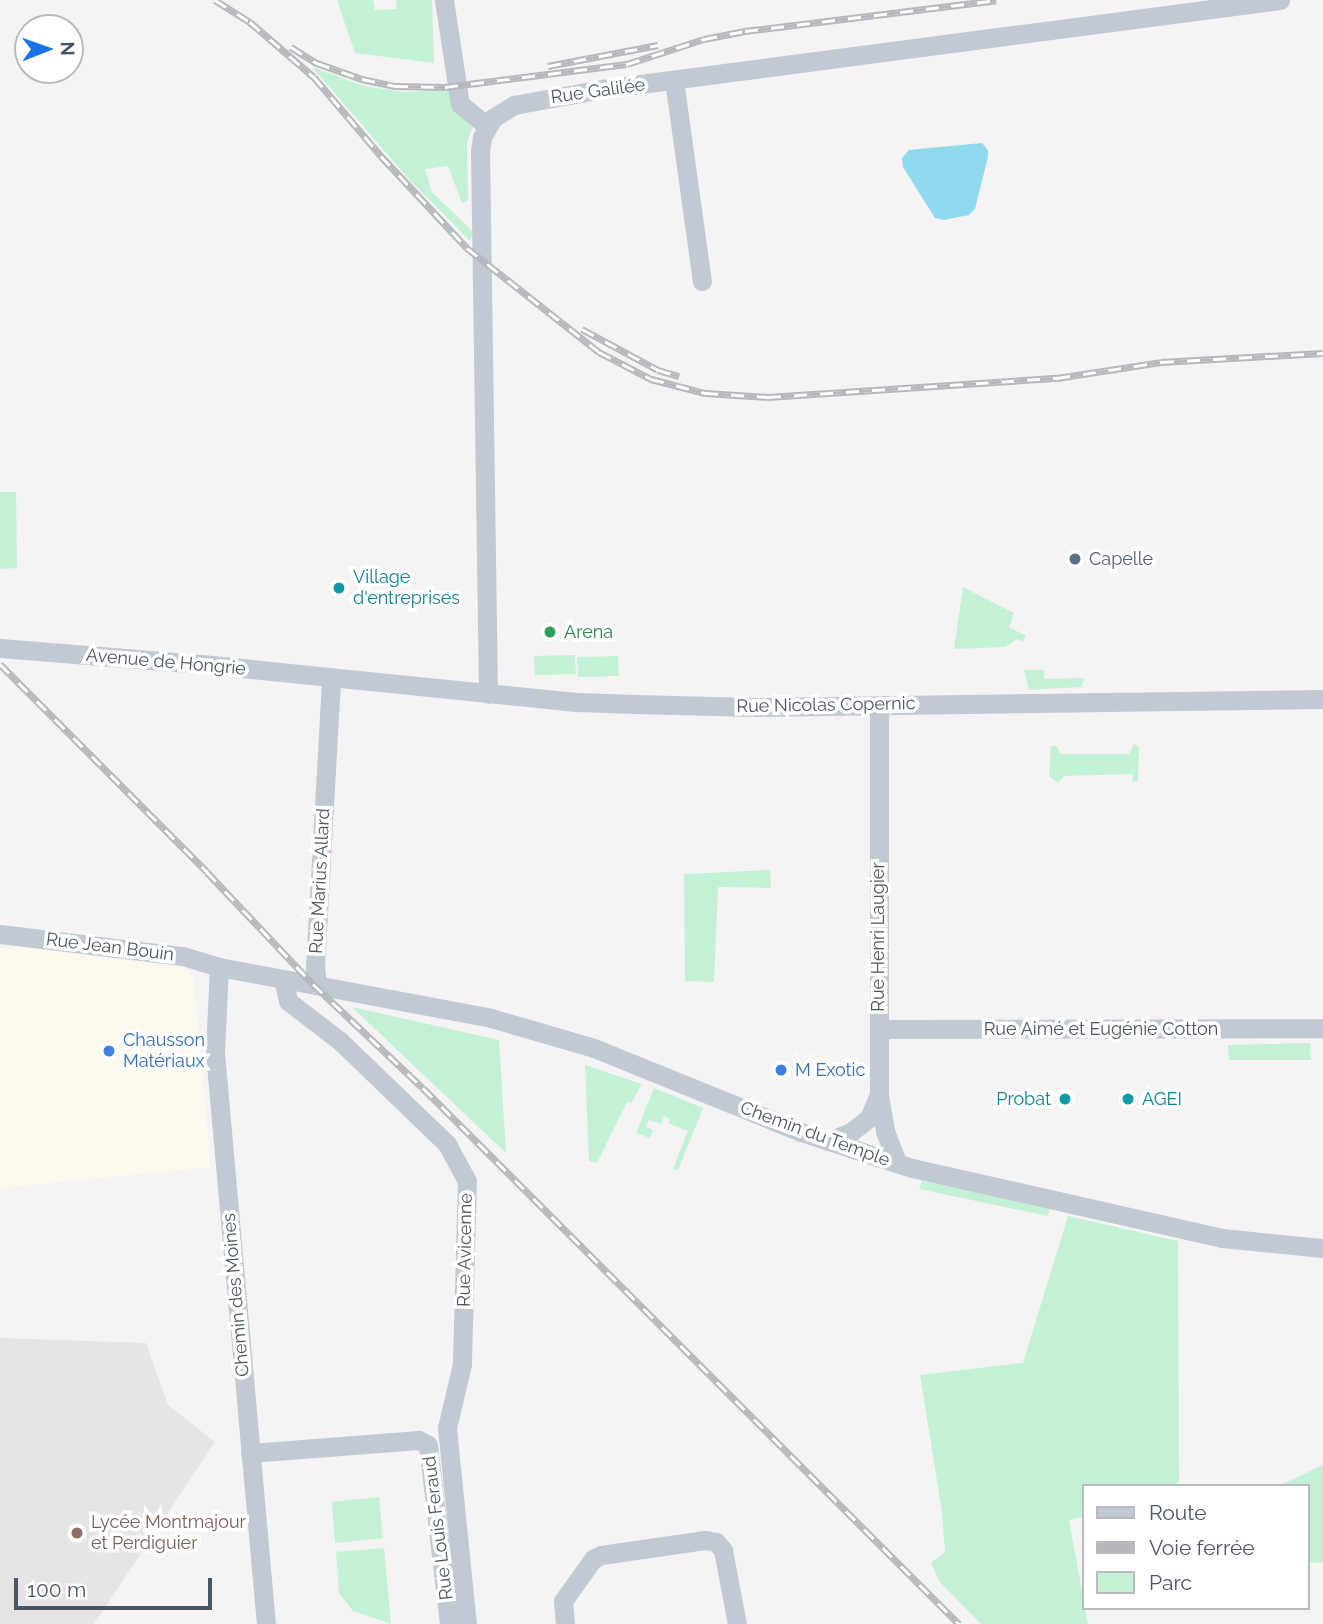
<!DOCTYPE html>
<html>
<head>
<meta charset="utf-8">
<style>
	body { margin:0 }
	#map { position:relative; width:1323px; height:1624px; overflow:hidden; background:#f5f3f3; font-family:Raleway,sans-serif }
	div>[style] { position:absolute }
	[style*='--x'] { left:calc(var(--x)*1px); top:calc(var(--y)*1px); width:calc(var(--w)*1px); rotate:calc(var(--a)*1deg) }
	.commercial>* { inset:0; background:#fdf9ef }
	.education>* { inset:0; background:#e6e4e5 }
	.green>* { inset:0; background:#c3f1d5 }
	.water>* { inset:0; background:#90daee }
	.minor>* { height:19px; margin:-9.5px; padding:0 9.5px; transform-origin:9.5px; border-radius:9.5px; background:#c1cad2 }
	.rail>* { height:7px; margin-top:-3.5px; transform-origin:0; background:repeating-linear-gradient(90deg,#fff 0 13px,#b5b8bd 0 26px); box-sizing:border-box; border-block:2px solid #b5b8bd }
	.dots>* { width:19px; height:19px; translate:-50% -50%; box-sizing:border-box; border:4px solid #fff; border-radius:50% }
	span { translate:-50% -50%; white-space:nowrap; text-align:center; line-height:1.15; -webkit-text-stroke:7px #fff; paint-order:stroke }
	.street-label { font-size:18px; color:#4a5661 }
	.service-label { font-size:18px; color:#4e5e75 }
	.left { translate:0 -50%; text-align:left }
	.culture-label { font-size:18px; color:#0d838f }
	.right { translate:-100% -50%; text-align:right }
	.leisure-label { font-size:18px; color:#27864d }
	.shop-label { font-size:18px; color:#366cbe }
	.education-label { font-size:18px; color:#785e54 }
	.legend { position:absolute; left:1082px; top:1484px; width:228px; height:126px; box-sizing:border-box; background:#fff; border:2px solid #b7bbc0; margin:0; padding:9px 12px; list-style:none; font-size:21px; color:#4a5661 }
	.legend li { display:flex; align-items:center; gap:14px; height:35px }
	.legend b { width:35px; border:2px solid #b7bbc0 }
	.north { position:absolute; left:14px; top:14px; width:70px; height:70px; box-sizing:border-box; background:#fff; border:2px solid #b7bbc0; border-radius:50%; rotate:89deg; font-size:19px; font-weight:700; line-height:28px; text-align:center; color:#4a5661 }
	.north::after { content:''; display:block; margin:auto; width:24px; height:32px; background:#1a73e8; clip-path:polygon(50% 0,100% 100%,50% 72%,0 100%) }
	.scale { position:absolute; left:14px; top:1578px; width:198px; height:32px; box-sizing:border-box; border:4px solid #4a5661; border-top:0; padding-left:9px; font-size:21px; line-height:24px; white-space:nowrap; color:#4a5661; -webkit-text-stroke:5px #fff; paint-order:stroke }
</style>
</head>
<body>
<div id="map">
	<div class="commercial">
		<div style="clip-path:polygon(19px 947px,185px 967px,193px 978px,211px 1167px,0 1188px,0 949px)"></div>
	</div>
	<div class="education">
		<div style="clip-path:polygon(0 1338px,146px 1343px,168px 1405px,215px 1442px,94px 1624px,0 1624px)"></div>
	</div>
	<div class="green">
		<div style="clip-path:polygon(337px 0,373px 0,375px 10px,397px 9px,396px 0,432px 0,434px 63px,355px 53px)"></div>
		<div style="clip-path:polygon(312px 67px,364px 86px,405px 92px,449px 89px,473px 126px,467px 142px,468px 200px,462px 203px,448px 166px,425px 169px,432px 192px,473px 232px,470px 241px,407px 177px)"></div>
		<div style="clip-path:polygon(0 492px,16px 492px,17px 568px,0 569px)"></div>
		<div style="clip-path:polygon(963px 587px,1014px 613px,1009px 627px,1026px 636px,1023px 642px,1017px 639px,1005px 647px,954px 649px)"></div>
		<div style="clip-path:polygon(575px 655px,576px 674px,535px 675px,534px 656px)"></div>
		<div style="clip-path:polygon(618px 656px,619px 676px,578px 677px,577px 657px)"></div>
		<div style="clip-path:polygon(1024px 670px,1044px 670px,1044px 679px,1084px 678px,1081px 687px,1029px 690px)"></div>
		<div style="clip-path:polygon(1134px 744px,1139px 747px,1138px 781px,1132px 782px,1133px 774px,1064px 776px,1058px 783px,1049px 776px,1051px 746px,1057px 746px,1060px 754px,1129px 754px)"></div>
		<div style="clip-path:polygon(770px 870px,771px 888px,718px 887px,714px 982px,685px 981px,684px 874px)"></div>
		<div style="clip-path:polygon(352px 1007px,499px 1040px,506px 1153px)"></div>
		<div style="clip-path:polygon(1310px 1043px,1311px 1060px,1229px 1060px,1228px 1045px)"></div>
		<div style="clip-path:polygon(585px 1065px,642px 1084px,631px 1103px,627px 1102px,597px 1163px,589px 1161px)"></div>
		<div style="clip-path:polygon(654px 1088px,703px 1108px,678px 1170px,673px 1169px,688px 1131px,668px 1123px,670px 1119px,664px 1116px,661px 1124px,649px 1120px,646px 1127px,653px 1130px,650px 1138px,636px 1133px)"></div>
		<div style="clip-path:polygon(922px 1181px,1050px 1206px,1048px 1216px,919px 1189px)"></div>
		<div style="clip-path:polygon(1068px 1216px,1178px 1241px,1179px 1481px,1174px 1486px,1083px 1486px,1083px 1517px,1069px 1520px,1088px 1624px,981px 1624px,940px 1582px,931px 1563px,945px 1552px,942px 1512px,920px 1375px,1023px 1363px)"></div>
		<div style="clip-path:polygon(1323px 1465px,1323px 1563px,1307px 1562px,1307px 1486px,1283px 1484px)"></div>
		<div style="clip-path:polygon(379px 1497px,383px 1538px,335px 1543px,332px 1502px)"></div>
		<div style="clip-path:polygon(384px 1548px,391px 1624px,353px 1611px,339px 1593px,336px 1552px)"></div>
	</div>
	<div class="water">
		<div style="clip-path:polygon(982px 143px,988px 150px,988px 157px,975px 209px,969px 215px,944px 220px,935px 218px,903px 167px,902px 158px,909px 150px)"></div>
	</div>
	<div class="minor">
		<div style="--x:444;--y:0;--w:105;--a:81.3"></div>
		<div style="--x:460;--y:104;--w:35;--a:39"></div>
		<div style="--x:674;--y:80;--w:203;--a:82.1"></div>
		<div style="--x:0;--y:648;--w:213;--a:4.6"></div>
		<div style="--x:212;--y:665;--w:368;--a:5.8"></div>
		<div style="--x:578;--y:702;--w:57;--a:2"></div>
		<div style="--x:635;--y:704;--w:119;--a:1.4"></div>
		<div style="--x:754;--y:707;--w:569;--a:-0.81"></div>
		<div style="--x:488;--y:694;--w:543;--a:-90.84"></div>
		<div style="--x:480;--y:151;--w:14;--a:-82"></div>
		<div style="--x:482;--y:137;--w:22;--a:-60"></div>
		<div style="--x:493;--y:118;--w:25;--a:-32"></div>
		<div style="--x:514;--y:105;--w:89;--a:-10.3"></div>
		<div style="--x:602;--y:89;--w:684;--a:-7.48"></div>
		<div style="--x:0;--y:934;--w:184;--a:6.9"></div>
		<div style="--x:183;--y:956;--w:38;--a:17"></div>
		<div style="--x:219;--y:967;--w:277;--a:10.6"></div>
		<div style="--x:491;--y:1018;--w:107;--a:16.2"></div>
		<div style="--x:594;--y:1048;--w:223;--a:22.1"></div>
		<div style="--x:801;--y:1132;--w:117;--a:18"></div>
		<div style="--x:912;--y:1168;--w:318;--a:12.7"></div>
		<div style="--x:1222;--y:1238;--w:101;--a:5.7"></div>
		<div style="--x:219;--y:967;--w:86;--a:92.7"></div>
		<div style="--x:215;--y:1053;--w:573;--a:84.9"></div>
		<div style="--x:283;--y:979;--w:23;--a:77"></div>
		<div style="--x:288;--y:1001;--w:66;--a:37.6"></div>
		<div style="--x:340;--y:1041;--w:149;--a:43.9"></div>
		<div style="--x:447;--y:1144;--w:42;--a:61.6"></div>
		<div style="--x:467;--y:1181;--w:183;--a:91.6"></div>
		<div style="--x:462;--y:1364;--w:66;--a:103.2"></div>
		<div style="--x:447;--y:1428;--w:197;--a:84.2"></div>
		<div style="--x:317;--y:985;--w:18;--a:-96"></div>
		<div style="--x:315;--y:967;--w:290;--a:-86.8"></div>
		<div style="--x:879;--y:1029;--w:444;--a:-0.1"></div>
		<div style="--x:879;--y:1096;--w:36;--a:80"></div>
		<div style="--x:885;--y:1131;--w:34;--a:69"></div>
		<div style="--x:828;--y:1141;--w:25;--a:-21"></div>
		<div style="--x:851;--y:1132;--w:23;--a:-38"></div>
		<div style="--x:869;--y:1118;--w:25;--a:-67"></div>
		<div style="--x:879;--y:1095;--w:390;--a:-90"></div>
		<div style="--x:250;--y:1453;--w:169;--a:-4.4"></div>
		<div style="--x:419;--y:1440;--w:10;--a:29"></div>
		<div style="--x:428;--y:1445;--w:180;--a:83.3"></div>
		<div style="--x:565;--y:1624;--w:23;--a:-95"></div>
		<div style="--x:563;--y:1601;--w:52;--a:-54.5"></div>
		<div style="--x:593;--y:1559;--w:9;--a:-27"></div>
		<div style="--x:601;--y:1555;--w:105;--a:-8.2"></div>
		<div style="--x:705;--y:1540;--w:11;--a:10"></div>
		<div style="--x:716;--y:1542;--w:11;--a:49"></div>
		<div style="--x:723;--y:1550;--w:75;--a:79.3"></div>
	</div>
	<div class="rail">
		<div style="--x:215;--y:0;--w:41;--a:32.2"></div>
		<div style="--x:250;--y:22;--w:84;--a:40.7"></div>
		<div style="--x:314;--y:77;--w:104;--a:49.7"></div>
		<div style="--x:381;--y:156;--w:126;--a:46.9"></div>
		<div style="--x:467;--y:248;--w:168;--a:38.2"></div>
		<div style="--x:599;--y:352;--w:59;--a:27.4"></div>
		<div style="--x:651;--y:379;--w:56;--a:14.5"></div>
		<div style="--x:705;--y:393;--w:63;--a:3.6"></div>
		<div style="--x:768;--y:397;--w:290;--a:-3.8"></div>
		<div style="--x:1057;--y:378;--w:105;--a:-8.7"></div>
		<div style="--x:1161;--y:362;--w:162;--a:-3.2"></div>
		<div style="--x:291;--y:47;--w:31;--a:32"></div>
		<div style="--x:317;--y:63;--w:48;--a:19.6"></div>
		<div style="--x:362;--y:79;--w:34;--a:12"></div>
		<div style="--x:395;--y:86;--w:50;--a:1.1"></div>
		<div style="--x:445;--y:87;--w:183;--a:-7.2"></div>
		<div style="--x:627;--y:64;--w:81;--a:-18"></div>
		<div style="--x:704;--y:39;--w:42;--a:-11"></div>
		<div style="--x:745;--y:31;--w:253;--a:-7"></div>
		<div style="--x:548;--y:66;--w:112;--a:-10.8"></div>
		<div style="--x:582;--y:329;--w:86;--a:28.3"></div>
		<div style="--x:658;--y:370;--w:22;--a:16"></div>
		<div style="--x:0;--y:664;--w:293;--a:45.1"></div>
		<div style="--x:207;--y:872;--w:154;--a:46.6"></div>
		<div style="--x:313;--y:984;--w:151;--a:43.4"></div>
		<div style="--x:423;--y:1088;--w:758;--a:45"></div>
	</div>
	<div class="dots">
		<div style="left:1075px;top:559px;background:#5c6f8a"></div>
		<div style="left:339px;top:588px;background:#0f9aa8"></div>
		<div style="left:550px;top:632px;background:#2e9e5b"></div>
		<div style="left:109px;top:1051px;background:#3f7fe0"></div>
		<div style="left:781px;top:1070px;background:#3f7fe0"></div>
		<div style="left:1065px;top:1099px;background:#0f9aa8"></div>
		<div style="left:1128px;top:1099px;background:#0f9aa8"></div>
		<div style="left:77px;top:1533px;background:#8d6e63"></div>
	</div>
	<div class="street-label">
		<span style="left:598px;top:91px;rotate:-8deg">Rue Galilée</span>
		<span style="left:166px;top:662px;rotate:5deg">Avenue de Hongrie</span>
		<span style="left:826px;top:705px;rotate:-1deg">Rue Nicolas Copernic</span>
		<span style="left:320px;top:881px;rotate:-87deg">Rue Marius Allard</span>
		<span style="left:878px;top:937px;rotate:-90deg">Rue Henri Laugier</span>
		<span style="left:110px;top:947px;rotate:7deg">Rue Jean Bouin</span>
		<span style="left:1101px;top:1029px">Rue Aimé et Eugénie Cotton</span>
		<span style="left:815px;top:1134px;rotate:20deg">Chemin du Temple</span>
		<span style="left:465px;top:1250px;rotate:-89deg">Rue Avicenne</span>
		<span style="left:236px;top:1295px;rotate:-95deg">Chemin des Moines</span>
		<span style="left:438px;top:1528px;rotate:-97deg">Rue Louis Feraud</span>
	</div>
	<div class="service-label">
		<span class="left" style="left:1089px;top:559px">Capelle</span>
	</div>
	<div class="culture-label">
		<span class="left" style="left:353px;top:588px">Village<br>d'entreprises</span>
		<span class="right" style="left:1051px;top:1099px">Probat</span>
		<span class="left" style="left:1142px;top:1099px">AGEI</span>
	</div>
	<div class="leisure-label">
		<span class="left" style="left:564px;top:632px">Arena</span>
	</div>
	<div class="shop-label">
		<span class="left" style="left:123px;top:1051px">Chausson<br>Matériaux</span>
		<span class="left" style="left:795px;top:1070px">M Exotic</span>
	</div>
	<div class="education-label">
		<span class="left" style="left:91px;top:1533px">Lycée Montmajour<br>et Perdiguier</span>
	</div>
	<ul class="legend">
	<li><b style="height:9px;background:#c1cad2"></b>Route</li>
	<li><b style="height:9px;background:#b5b8bd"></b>Voie ferrée</li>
	<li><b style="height:19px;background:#c3f1d5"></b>Parc</li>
	</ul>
	<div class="north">N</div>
	<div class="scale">100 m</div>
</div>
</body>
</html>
